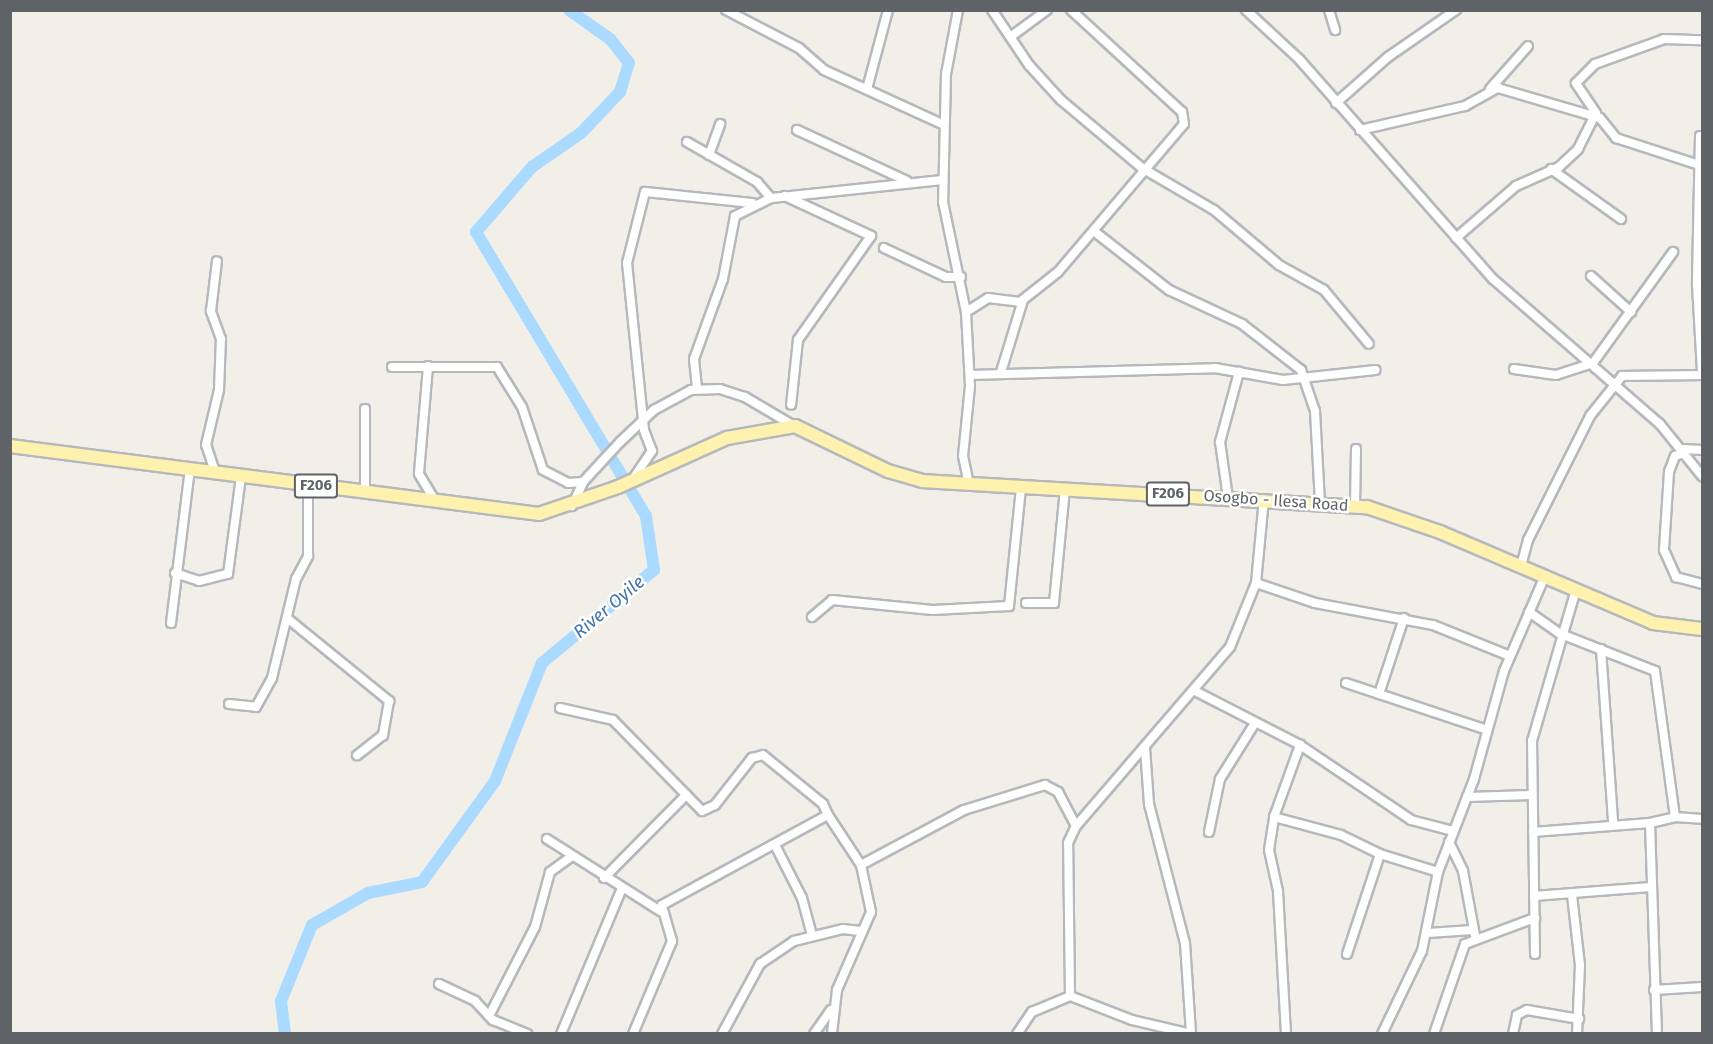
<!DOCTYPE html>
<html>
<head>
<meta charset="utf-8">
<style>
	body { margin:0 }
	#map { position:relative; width:1713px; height:1044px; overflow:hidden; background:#f1efe8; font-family:"Fira Sans",sans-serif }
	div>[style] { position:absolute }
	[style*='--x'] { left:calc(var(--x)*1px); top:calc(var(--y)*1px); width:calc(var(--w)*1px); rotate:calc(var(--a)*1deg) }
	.river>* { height:12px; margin:-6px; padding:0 6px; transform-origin:6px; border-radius:6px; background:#aadaff }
	.roads { filter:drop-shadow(2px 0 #b5b8bc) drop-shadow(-2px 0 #b5b8bc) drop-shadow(0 2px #b5b8bc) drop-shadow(0 -2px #b5b8bc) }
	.minor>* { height:8px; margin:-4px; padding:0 4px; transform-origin:4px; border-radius:4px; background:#fff }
	.primary>* { height:12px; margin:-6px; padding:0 6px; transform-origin:6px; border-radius:6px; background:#fff2af }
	span { translate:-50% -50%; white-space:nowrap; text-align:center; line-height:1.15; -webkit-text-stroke:5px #fff; paint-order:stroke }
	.shield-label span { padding:2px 4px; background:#fff; border:2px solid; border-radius:4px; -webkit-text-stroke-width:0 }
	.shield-label { font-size:15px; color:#5f6368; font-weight:700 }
	.street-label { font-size:16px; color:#5f6368 }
	.water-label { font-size:18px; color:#4174aa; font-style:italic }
	.frame { position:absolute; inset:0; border:12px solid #5f6368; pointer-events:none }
</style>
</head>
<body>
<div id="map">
	<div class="river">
		<div style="--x:285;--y:1034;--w:33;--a:-97"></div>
		<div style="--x:281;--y:1001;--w:82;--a:-67.8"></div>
		<div style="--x:312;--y:925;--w:64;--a:-29.7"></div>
		<div style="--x:368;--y:893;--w:55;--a:-11.5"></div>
		<div style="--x:422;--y:882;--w:125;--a:-54.1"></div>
		<div style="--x:495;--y:781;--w:127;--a:-68.3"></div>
		<div style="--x:542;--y:663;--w:146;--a:-39.7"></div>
		<div style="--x:654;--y:570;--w:55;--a:-98.4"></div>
		<div style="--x:646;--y:516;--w:331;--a:-120.9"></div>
		<div style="--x:476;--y:232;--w:86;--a:-49.3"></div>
		<div style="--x:532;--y:167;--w:60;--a:-34.8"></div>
		<div style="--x:581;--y:133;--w:57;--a:-46.4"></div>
		<div style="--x:620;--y:92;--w:30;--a:-73"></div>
		<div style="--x:629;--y:63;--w:31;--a:-128"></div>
		<div style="--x:610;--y:39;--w:50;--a:-144.7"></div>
	</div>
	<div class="roads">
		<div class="minor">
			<div style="--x:726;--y:10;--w:82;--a:27.5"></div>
			<div style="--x:799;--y:48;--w:33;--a:41"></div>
			<div style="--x:824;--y:70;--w:132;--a:24.6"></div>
			<div style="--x:958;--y:10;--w:65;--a:100.6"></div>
			<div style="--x:946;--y:74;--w:128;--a:91.3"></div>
			<div style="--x:943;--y:202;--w:112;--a:78.2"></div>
			<div style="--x:966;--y:312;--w:74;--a:86.9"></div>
			<div style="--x:970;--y:386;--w:70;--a:95.7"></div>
			<div style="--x:963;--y:456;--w:29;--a:78"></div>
			<div style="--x:992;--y:10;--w:66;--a:56.1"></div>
			<div style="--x:1029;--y:65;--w:47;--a:47.6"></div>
			<div style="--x:1061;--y:100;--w:106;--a:40"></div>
			<div style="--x:1142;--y:168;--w:83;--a:30.3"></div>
			<div style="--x:1214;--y:210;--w:85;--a:40.2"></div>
			<div style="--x:1279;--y:265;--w:51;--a:29.1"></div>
			<div style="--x:1324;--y:290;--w:70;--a:50.2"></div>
			<div style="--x:1246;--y:10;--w:72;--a:42.8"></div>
			<div style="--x:1299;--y:59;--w:293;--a:48.6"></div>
			<div style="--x:1493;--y:279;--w:221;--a:41"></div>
			<div style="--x:1660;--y:424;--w:67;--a:51.1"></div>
			<div style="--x:1329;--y:10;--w:21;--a:73"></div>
			<div style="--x:1013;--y:35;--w:42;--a:-36.3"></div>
			<div style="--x:867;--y:89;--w:82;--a:-75.1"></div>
			<div style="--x:1490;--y:89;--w:57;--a:-48.5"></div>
			<div style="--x:1336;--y:103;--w:69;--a:-41.5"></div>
			<div style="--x:1388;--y:57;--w:83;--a:-34.7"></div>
			<div style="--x:797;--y:130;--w:121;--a:24.9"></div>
			<div style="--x:1360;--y:130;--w:108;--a:-12.9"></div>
			<div style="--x:1465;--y:106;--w:38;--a:-29"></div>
			<div style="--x:1498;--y:88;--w:106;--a:16.4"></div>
			<div style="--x:1600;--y:118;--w:26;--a:51"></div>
			<div style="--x:1616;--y:138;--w:90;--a:18"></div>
			<div style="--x:1700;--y:136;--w:149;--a:91.2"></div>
			<div style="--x:1697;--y:285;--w:86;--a:86.7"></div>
			<div style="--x:687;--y:142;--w:81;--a:29.7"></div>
			<div style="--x:757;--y:182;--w:21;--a:49"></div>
			<div style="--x:709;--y:155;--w:33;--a:-70"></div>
			<div style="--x:1551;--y:169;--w:86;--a:35.5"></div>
			<div style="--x:785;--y:196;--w:95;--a:24.9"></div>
			<div style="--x:871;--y:236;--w:127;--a:125.1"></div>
			<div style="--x:798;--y:340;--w:65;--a:96.1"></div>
			<div style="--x:1095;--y:232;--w:94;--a:38.1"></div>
			<div style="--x:1169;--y:290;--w:81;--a:25"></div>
			<div style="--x:1242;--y:324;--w:75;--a:37.9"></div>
			<div style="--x:1301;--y:370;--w:43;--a:71.1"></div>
			<div style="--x:1315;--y:411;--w:91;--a:86.9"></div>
			<div style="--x:1456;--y:238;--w:79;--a:-40.9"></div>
			<div style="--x:1516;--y:186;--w:47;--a:-23.8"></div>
			<div style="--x:1559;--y:167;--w:26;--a:-43"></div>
			<div style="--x:1578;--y:149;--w:40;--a:-63.4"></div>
			<div style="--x:1596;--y:113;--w:36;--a:-124"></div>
			<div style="--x:1576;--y:83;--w:27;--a:-45"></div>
			<div style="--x:1595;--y:64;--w:73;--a:-19.9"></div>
			<div style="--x:1664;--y:39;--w:38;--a:2"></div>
			<div style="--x:884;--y:248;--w:68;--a:25.1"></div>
			<div style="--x:946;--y:277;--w:15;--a:0"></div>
			<div style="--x:1591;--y:276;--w:54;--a:42"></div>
			<div style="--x:966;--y:312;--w:26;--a:-32"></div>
			<div style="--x:988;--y:298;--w:32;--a:7"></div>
			<div style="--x:1020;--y:302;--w:48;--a:-38.3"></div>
			<div style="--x:1058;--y:272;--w:194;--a:-49.6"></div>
			<div style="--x:1184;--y:124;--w:12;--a:-99"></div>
			<div style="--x:1182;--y:112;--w:151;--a:-137.4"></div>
			<div style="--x:428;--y:366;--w:108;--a:94.8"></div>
			<div style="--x:419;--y:474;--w:31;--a:59"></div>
			<div style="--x:392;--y:367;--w:105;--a:0"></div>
			<div style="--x:497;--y:367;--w:47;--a:58"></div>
			<div style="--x:522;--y:407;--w:66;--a:71.6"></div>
			<div style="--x:543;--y:470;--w:28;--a:27"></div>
			<div style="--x:568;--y:483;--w:15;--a:-4"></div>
			<div style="--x:1514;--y:369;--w:42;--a:8.1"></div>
			<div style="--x:1556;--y:375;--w:39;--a:-18"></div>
			<div style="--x:1593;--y:363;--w:137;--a:-54.2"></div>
			<div style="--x:1001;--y:372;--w:75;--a:-73"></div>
			<div style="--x:970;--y:375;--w:245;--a:-1.6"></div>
			<div style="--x:1215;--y:368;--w:69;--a:10"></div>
			<div style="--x:1283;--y:380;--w:93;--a:-6.2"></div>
			<div style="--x:697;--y:388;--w:29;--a:-96"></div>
			<div style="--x:694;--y:359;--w:85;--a:-70.1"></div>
			<div style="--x:723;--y:279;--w:64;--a:-79.2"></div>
			<div style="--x:735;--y:216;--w:40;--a:-26.6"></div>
			<div style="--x:771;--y:198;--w:173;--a:-6"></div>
			<div style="--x:1683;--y:449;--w:19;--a:3"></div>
			<div style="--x:1684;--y:453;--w:9;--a:162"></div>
			<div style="--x:1675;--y:456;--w:17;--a:111"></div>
			<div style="--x:1669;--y:472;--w:78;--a:93.7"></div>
			<div style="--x:1664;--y:550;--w:30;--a:66"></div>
			<div style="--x:1676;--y:577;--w:27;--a:15"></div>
			<div style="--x:215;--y:472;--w:28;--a:-108"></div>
			<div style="--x:206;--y:445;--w:57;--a:-76.7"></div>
			<div style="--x:219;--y:390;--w:51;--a:-87.8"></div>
			<div style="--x:221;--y:339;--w:30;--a:-110"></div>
			<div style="--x:211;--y:311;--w:50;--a:-83.2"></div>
			<div style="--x:633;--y:479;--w:34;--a:-56"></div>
			<div style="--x:652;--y:451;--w:22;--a:-111"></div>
			<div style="--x:644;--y:430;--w:168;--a:-95.8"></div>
			<div style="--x:627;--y:263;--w:73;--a:-75.8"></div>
			<div style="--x:645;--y:192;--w:108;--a:5.9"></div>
			<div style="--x:365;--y:492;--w:83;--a:-90"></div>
			<div style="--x:1228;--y:498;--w:57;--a:-98.1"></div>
			<div style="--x:1220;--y:442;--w:73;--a:-74.8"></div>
			<div style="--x:572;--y:506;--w:26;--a:-65"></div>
			<div style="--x:583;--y:482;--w:54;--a:-47.2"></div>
			<div style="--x:620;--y:442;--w:47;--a:-43.3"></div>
			<div style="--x:654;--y:410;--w:42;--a:-28.4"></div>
			<div style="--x:691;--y:390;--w:29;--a:-2"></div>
			<div style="--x:720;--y:389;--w:26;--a:18"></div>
			<div style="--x:745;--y:397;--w:57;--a:30.6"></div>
			<div style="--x:1355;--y:506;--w:57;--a:-89"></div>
			<div style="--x:1521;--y:566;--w:27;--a:-75"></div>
			<div style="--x:1528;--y:540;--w:139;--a:-63.4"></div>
			<div style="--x:1590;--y:416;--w:51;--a:-51.3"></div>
			<div style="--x:1622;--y:376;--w:80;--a:-0.7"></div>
			<div style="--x:175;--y:573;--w:25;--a:18"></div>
			<div style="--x:199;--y:581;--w:30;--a:-14"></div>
			<div style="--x:228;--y:574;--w:99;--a:-82.4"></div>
			<div style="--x:1256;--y:583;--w:62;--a:18.7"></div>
			<div style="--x:1315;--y:603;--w:120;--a:10.6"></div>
			<div style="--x:1433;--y:625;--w:83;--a:21.9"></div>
			<div style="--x:1026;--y:603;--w:28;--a:0"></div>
			<div style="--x:1054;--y:603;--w:115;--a:-84.5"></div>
			<div style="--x:1529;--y:612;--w:39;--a:35"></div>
			<div style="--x:1561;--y:634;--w:101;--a:21.5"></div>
			<div style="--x:1655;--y:671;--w:147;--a:82.2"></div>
			<div style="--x:812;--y:617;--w:26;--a:-40"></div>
			<div style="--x:832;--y:600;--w:101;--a:5.7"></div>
			<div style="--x:933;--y:610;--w:76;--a:-3"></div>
			<div style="--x:1009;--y:606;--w:120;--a:-84.2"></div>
			<div style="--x:287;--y:618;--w:132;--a:39.1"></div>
			<div style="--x:389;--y:701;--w:35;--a:100"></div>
			<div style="--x:383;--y:735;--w:33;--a:142"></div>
			<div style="--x:171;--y:623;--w:155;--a:-83"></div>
			<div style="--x:1601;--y:649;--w:173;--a:86"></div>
			<div style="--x:1346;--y:683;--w:149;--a:18.4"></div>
			<div style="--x:1197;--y:692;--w:116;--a:27.2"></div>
			<div style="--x:1300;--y:745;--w:134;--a:34"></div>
			<div style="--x:1411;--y:820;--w:43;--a:14.7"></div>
			<div style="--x:1379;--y:694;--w:80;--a:-71.8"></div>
			<div style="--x:229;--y:704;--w:27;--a:6"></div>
			<div style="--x:256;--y:707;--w:33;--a:-61"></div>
			<div style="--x:272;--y:678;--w:102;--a:-76.4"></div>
			<div style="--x:296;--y:579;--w:26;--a:-62"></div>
			<div style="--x:308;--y:556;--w:71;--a:-90"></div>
			<div style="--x:560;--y:708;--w:54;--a:12.8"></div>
			<div style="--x:613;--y:720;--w:127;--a:45.6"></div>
			<div style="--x:702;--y:811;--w:14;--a:-25"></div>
			<div style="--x:715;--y:805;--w:60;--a:-51.8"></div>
			<div style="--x:752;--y:758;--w:11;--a:-15"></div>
			<div style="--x:763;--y:755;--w:77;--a:39.2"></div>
			<div style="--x:823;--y:804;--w:12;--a:66"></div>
			<div style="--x:1145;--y:748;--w:56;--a:85.9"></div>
			<div style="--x:1149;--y:804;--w:144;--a:75.5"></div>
			<div style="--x:1185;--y:943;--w:91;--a:86.2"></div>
			<div style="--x:1467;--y:797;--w:64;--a:-1.8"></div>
			<div style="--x:1274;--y:817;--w:77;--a:-70.1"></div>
			<div style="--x:1209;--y:832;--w:54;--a:-78.3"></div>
			<div style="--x:1220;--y:779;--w:66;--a:-58"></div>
			<div style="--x:1533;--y:832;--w:117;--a:-4.4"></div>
			<div style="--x:547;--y:839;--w:134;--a:32.5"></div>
			<div style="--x:1449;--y:842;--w:32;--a:64"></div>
			<div style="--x:1463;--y:871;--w:65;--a:79.4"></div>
			<div style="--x:775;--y:845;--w:59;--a:63"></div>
			<div style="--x:802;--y:898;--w:38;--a:75"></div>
			<div style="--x:861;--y:865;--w:117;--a:-28.1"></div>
			<div style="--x:964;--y:810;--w:85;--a:-17.2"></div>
			<div style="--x:1045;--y:785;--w:15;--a:28"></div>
			<div style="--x:1058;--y:792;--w:38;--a:62"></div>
			<div style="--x:604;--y:878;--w:117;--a:-45.3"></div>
			<div style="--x:1572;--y:895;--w:70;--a:83.5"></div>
			<div style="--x:1580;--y:965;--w:69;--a:92.5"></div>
			<div style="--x:1534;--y:896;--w:117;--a:-4.4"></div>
			<div style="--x:1428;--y:933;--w:45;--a:-3.8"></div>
			<div style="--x:1347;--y:954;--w:105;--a:-71.7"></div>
			<div style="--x:1535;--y:954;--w:213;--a:-90.8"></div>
			<div style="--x:1532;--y:741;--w:157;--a:-73.8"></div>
			<div style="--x:439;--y:984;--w:40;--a:25"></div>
			<div style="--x:475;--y:1001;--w:26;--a:47"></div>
			<div style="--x:493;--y:1020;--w:37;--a:22"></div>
			<div style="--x:1654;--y:990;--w:48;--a:-3.6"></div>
			<div style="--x:489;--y:1016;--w:100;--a:-62.7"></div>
			<div style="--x:535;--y:927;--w:57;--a:-74.7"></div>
			<div style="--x:550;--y:872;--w:26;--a:-36"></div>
			<div style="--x:561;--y:1034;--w:158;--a:-67.3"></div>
			<div style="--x:633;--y:1034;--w:101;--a:-67.2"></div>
			<div style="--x:672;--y:941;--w:37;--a:-106"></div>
			<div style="--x:662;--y:905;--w:189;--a:-28.5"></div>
			<div style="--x:828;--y:815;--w:60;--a:56.6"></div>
			<div style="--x:861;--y:865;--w:48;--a:78"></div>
			<div style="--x:871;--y:912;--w:85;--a:113.6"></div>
			<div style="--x:837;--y:990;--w:44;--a:96.5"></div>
			<div style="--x:722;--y:1034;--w:80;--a:-61.5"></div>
			<div style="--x:760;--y:964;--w:41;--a:-34.1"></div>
			<div style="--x:794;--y:941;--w:50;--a:-13.8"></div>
			<div style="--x:843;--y:929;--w:17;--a:7"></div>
			<div style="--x:814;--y:1034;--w:29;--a:-55"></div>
			<div style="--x:1017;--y:1034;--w:27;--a:-56"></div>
			<div style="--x:1032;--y:1012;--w:41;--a:-22.8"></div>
			<div style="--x:1191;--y:1034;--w:61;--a:-166.7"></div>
			<div style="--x:1132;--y:1020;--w:66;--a:-158.8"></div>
			<div style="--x:1070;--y:996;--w:153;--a:-90.7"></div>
			<div style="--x:1068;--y:843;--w:19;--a:-65"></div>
			<div style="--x:1076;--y:826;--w:236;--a:-49.3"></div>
			<div style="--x:1230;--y:647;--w:69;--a:-67.9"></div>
			<div style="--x:1256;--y:583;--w:84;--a:-84.6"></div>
			<div style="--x:1286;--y:1034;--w:143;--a:-93.2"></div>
			<div style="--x:1278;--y:891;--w:42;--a:-102.4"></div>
			<div style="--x:1269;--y:850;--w:33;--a:-81"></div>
			<div style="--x:1274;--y:817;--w:69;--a:15"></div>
			<div style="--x:1341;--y:835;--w:43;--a:26"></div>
			<div style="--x:1380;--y:854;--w:61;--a:17.2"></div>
			<div style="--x:1382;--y:1034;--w:92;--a:-64.3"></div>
			<div style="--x:1422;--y:951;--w:81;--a:-78.6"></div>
			<div style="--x:1438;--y:872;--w:100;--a:-68.8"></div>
			<div style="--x:1474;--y:779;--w:112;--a:-74.5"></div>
			<div style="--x:1504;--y:671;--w:103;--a:-66.7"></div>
			<div style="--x:1434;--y:1034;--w:95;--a:-71"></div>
			<div style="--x:1465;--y:944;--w:75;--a:-20.4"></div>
			<div style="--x:1513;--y:1034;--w:19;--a:-78"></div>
			<div style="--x:1517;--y:1015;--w:11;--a:-27"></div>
			<div style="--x:1527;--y:1010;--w:53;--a:9.8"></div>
			<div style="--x:1657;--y:1034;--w:211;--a:-91.9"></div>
			<div style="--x:1650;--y:823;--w:26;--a:-13"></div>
			<div style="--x:1675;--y:817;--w:27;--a:4"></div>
		</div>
		<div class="primary">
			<div style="--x:10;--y:446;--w:533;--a:7.32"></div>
			<div style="--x:539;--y:514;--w:83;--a:-18.9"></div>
			<div style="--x:618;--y:487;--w:120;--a:-24.2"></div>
			<div style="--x:727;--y:438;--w:69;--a:-10"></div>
			<div style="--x:795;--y:426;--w:103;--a:25.8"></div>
			<div style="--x:888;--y:471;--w:36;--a:16"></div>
			<div style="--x:923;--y:481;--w:445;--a:3.4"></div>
			<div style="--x:1367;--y:507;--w:77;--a:18.9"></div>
			<div style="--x:1440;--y:532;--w:232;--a:23.1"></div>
			<div style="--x:1653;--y:623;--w:49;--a:7"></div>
		</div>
	</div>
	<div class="shield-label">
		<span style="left:316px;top:486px">F206</span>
		<span style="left:1168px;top:494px">F206</span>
	</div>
	<div class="street-label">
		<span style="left:1276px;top:501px;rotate:4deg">Osogbo - Ilesa Road</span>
	</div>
	<div class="water-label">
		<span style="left:609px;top:607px;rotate:-40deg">River Oyile</span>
	</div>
	<div class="frame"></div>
</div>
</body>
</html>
